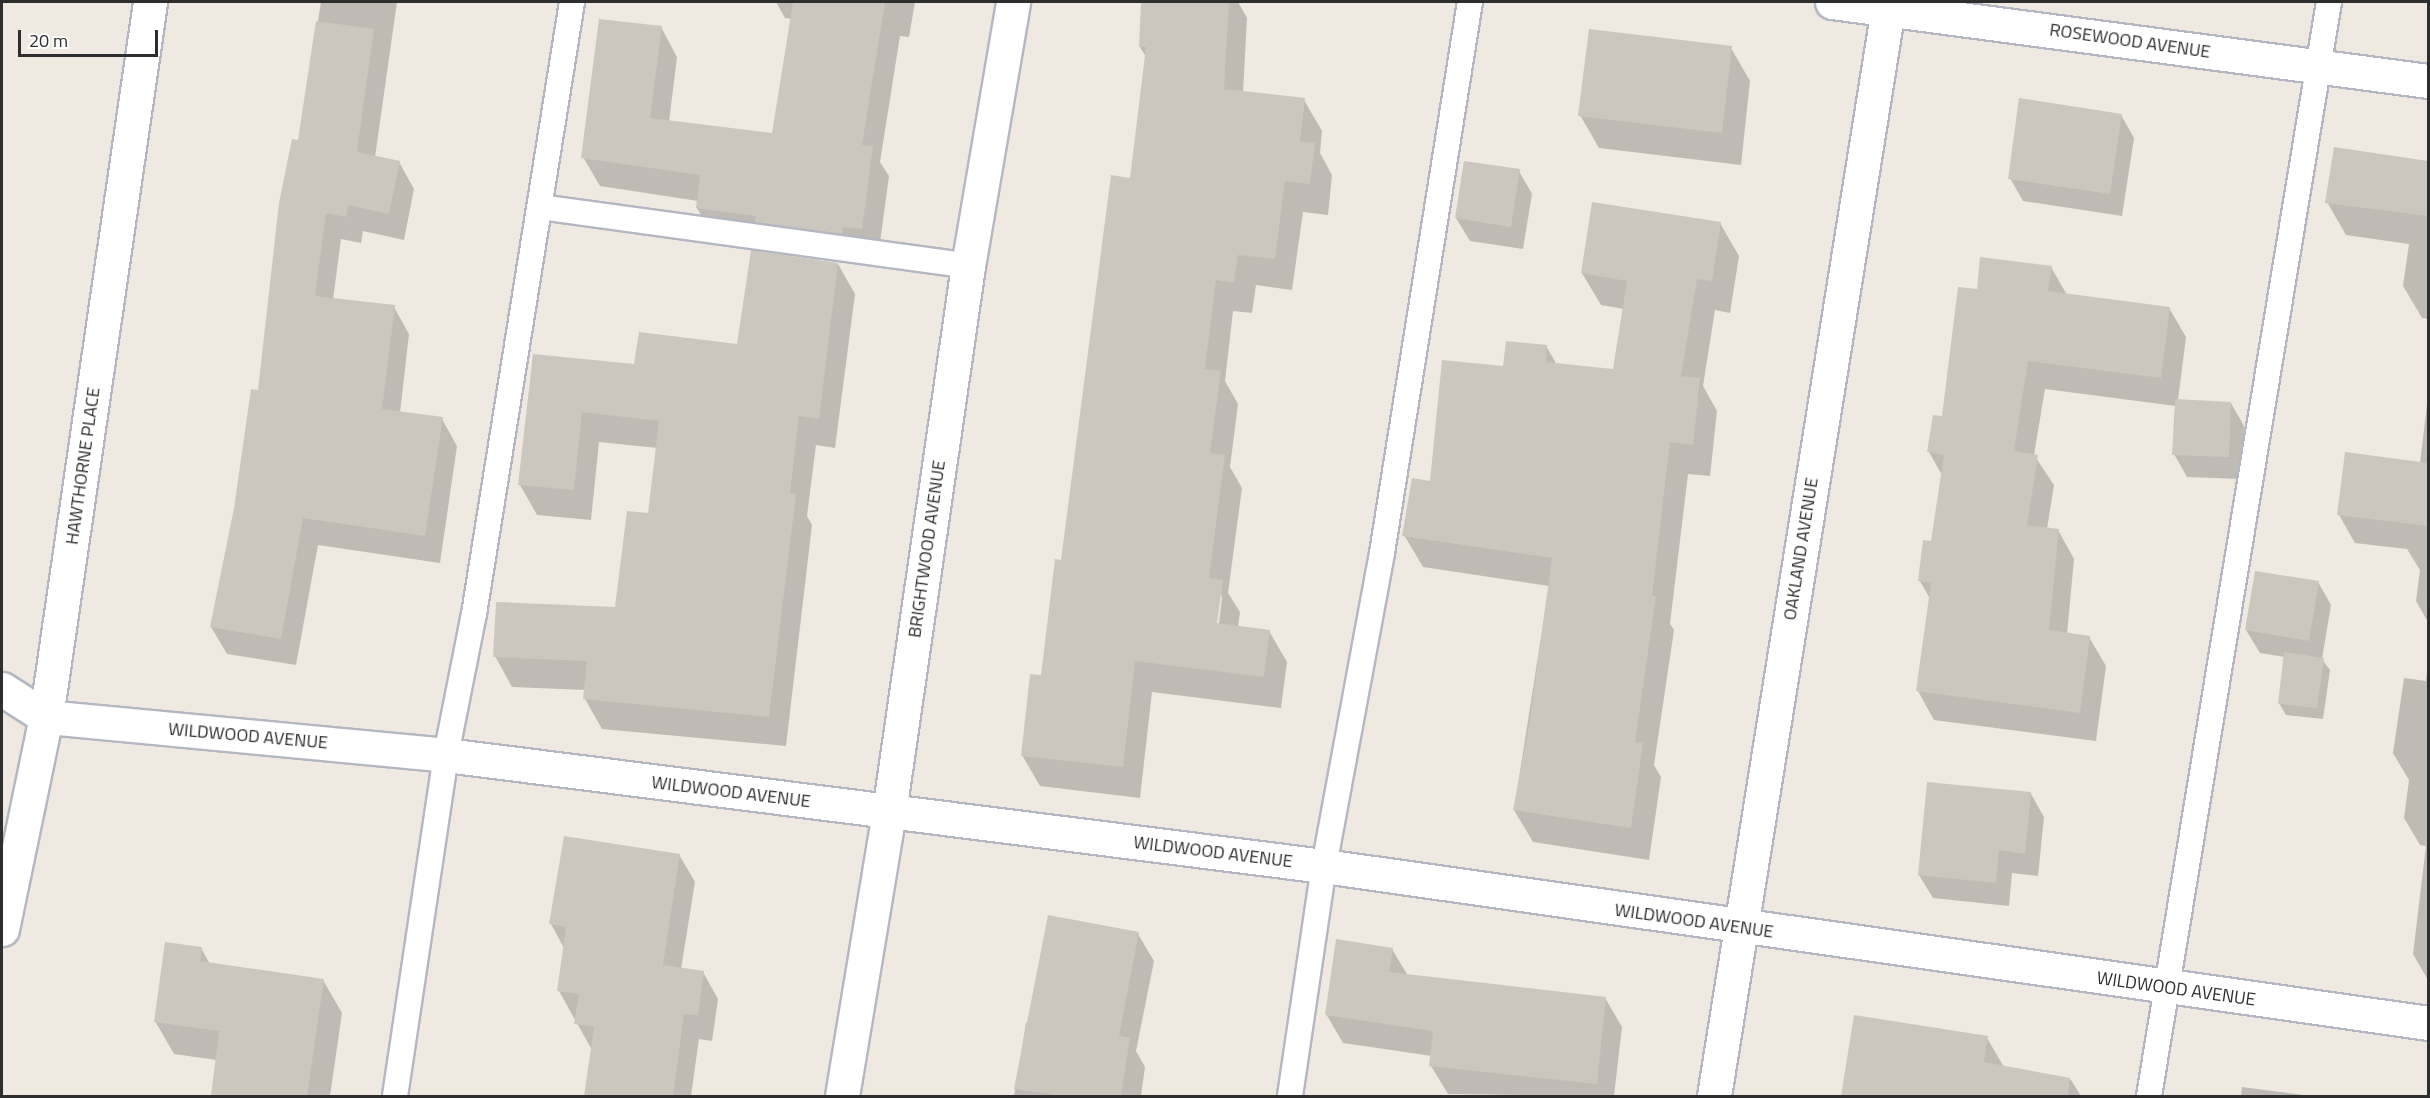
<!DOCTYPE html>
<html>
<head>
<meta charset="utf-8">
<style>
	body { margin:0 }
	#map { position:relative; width:2430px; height:1098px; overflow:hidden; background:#efe9e1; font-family:"Titillium Web",sans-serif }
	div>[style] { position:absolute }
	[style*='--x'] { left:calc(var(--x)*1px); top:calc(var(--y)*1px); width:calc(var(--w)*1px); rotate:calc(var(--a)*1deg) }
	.shadow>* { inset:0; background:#0003 }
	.building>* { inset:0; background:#cbc7bf }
	.roads { filter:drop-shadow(2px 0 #b4b7c1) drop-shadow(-2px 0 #b4b7c1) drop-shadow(0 2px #b4b7c1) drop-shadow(0 -2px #b4b7c1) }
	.lane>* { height:24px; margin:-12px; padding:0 12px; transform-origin:12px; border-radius:12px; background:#fff }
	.street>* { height:33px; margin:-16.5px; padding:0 16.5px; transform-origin:16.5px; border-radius:16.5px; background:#fff }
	span { translate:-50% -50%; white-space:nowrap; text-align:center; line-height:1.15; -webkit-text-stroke:4.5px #fff; paint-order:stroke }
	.street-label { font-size:18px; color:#2e2e2e }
	.frame { position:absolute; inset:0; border:3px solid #2e2e2e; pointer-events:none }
	.scale { position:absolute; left:18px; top:30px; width:140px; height:27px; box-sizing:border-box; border:3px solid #2e2e2e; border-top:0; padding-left:8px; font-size:18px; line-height:21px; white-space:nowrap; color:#2e2e2e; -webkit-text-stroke:4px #fff; paint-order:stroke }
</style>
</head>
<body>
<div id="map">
	<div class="shadow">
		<div style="clip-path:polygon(321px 2px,397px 2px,375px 157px,399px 162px,414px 189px,404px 240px,363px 231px,361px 243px,341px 239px,333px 300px,394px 307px,409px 334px,400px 413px,442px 419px,457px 446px,440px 563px,318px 545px,296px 665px,227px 654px,211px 627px,260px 392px)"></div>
		<div style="clip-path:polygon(776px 2px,915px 2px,909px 37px,900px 36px,880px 162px,889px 176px,878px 258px,714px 237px,697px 208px,698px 201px,600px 186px,583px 157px,661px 27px,677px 57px,669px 122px,773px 135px,792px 19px,785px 18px)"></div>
		<div style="clip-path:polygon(evenodd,1142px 2px,1238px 2px,1247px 18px,1243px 93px,1304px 100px,1322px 131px,1320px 153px,1332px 175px,1328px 215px,1303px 212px,1292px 290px,1256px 285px,1252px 313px,1233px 311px,1225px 381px,1238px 404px,1230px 467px,1242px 488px,1228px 593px,1240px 612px,1238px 627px,1269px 631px,1287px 662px,1281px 708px,1152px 692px,1140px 798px,1040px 786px,1022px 755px,1042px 677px,1131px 179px,1146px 57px,1140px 47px,1142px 2px,1220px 590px,1222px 598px,1218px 630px,1215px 630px,1220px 590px)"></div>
		<div style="clip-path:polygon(1731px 48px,1750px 81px,1741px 165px,1599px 148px,1580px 115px)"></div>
		<div style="clip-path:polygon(2121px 115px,2134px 138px,2122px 216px,2023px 201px,2010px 178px)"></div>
		<div style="clip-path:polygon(2335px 148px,2428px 162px,2428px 319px,2422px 318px,2403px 286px,2409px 244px,2346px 235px,2327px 202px)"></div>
		<div style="clip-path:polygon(1519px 171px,1532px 194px,1523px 249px,1470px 241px,1456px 218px)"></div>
		<div style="clip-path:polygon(1720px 223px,1739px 256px,1730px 313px,1715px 310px,1703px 386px,1717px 411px,1710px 476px,1688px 474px,1670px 624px,1674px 630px,1654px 765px,1661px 777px,1649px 860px,1533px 842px,1514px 810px,1549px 586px,1423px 567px,1404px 535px,1432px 483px,1505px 368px,1546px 346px,1557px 365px,1615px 371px,1624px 309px,1601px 305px,1582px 273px)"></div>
		<div style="clip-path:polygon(838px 264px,855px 294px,835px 448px,816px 445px,807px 516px,812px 525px,786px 746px,602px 729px,585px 699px,586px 690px,512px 687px,495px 656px,617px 609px,650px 515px,658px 448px,599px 442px,591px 520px,537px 515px,520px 485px,535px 355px,635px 365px,738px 346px)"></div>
		<div style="clip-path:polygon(2051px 267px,2067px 295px,2169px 308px,2186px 337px,2178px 400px,2231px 403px,2244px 426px,2241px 479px,2187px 477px,2174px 454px,2176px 406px,2045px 389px,2034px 455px,2054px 485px,2047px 529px,2058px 530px,2074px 559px,2067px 634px,2089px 637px,2106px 666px,2096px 741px,1934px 720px,1918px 691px,1930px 599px,1920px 581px,1932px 542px,1942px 475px,1929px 452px,1943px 418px,1978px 291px)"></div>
		<div style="clip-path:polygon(2428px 396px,2428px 622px,2416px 601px,2420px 570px,2407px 549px,2355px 543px,2339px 515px,2420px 463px)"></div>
		<div style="clip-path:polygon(2318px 582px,2331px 605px,2322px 659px,2330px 670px,2323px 719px,2286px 715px,2279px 703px,2285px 657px,2260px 653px,2246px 630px)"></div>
		<div style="clip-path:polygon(2428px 662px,2428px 980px,2413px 954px,2426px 846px,2420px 845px,2404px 818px,2409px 780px,2393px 753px,2404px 678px,2426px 681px)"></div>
		<div style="clip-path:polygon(2031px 794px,2044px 817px,2038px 876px,2012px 873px,2009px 906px,1933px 898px,1919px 875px)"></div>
		<div style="clip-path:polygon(680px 856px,695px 882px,681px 969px,703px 972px,718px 999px,712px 1041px,699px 1039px,691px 1096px,586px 1096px,592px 1050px,559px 991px,564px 948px,551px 924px)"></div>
		<div style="clip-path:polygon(1138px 934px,1154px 961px,1136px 1051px,1145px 1067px,1141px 1096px,1014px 1096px,1026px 1023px)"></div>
		<div style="clip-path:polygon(201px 948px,210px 964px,323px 980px,342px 1013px,330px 1096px,212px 1096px,217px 1060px,174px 1054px,155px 1021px)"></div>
		<div style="clip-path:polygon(1392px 949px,1408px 976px,1605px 998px,1622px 1027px,1614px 1096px,1448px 1094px,1431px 1066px,1432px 1056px,1343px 1043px,1326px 1014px)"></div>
		<div style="clip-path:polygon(1855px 1016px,1987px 1038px,2004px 1067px,2071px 1080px,2081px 1096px,1842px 1096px)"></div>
		<div style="clip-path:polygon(2242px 1087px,2312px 1096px,2241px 1096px)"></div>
	</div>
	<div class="building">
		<div style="clip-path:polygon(793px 2px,885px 2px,862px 145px,873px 146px,862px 229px,843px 227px,842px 234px,755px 222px,756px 216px,696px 208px,700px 175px,581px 158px,599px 19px,662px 26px,650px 118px,772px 133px)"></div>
		<div style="clip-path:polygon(1141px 2px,1229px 2px,1224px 89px,1305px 98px,1300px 141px,1315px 143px,1310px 184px,1285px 181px,1275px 259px,1238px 255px,1234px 283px,1216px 280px,1205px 369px,1221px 371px,1210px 453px,1225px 455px,1209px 578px,1223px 580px,1217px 623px,1270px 630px,1264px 677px,1135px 661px,1123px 767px,1021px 756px,1030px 674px,1041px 675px,1055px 559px,1061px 560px,1111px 175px,1130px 178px,1146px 47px,1139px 47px)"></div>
		<div style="clip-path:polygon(316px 21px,374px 29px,357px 152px,400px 161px,389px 214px,348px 205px,346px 217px,326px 213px,315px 296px,395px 305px,382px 409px,443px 417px,425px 536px,303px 518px,281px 639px,210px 627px,234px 508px,251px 389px,258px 390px,279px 203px,292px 139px,298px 140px)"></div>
		<div style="clip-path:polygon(1589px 29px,1732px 46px,1722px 133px,1578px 116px)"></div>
		<div style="clip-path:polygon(2019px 98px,2122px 114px,2110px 194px,2008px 179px)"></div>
		<div style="clip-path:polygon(2334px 147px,2428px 161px,2428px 216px,2325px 203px)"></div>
		<div style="clip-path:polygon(1464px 161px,1520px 169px,1511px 227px,1455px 218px)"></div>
		<div style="clip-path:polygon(1592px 202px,1721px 222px,1712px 281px,1697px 279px,1681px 376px,1700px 378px,1693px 445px,1670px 442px,1652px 596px,1656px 596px,1635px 742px,1643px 743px,1631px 828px,1513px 810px,1529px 726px,1552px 558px,1402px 536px,1412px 478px,1430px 481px,1442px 360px,1503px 366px,1506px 341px,1547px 345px,1546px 362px,1613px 369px,1627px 281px,1581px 273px)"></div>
		<div style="clip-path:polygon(751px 250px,838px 263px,819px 419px,799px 416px,790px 493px,796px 494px,769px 717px,583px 699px,587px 661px,493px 657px,496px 602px,615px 607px,627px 511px,648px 513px,659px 421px,582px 412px,574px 490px,518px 485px,533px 354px,634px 364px,639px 332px,737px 344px)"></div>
		<div style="clip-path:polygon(1980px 257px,2052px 266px,2048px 291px,2170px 307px,2161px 378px,2028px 361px,2014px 451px,2038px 455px,2027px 525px,2059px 529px,2049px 630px,2090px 636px,2080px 713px,1916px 691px,1931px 583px,1918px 581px,1923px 540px,1931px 541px,1944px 455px,1927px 452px,1933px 415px,1942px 416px,1958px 287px,1977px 289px)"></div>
		<div style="clip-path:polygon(2175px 399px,2231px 402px,2229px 457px,2172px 455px)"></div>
		<div style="clip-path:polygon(2345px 452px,2428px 463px,2428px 526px,2337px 515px)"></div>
		<div style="clip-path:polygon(2255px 571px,2319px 581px,2309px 641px,2245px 630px)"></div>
		<div style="clip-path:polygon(2284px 652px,2324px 658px,2317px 708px,2278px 704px)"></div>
		<div style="clip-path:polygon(1927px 782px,2031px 792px,2025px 854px,1999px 850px,1996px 883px,1918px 875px)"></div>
		<div style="clip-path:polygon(564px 836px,680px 854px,663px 965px,704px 971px,698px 1015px,684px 1014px,673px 1096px,584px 1096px,594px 1027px,574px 1024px,579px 994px,557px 991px,566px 927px,549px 924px)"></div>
		<div style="clip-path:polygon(1048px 915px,1139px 932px,1119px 1036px,1130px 1038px,1121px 1096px,1063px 1096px,1014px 1089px)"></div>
		<div style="clip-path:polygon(1336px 939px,1393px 948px,1389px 972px,1606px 997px,1597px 1084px,1429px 1066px,1433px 1031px,1325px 1015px)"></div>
		<div style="clip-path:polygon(165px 942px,202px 947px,200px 961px,324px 979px,307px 1096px,211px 1096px,219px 1031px,154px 1022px)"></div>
		<div style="clip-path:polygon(1854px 1015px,1988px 1036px,1984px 1062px,2070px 1078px,2068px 1096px,1841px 1096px)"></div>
	</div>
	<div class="roads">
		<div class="lane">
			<div style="--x:540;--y:207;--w:432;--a:7.8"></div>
			<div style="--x:395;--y:1096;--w:345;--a:-81.5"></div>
			<div style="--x:446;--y:755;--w:144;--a:-78.8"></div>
			<div style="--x:474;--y:614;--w:620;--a:-80.9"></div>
			<div style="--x:1290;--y:1096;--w:232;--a:-81.6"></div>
			<div style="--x:1324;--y:866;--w:318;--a:-79.5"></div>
			<div style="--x:1382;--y:553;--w:558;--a:-80.93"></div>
			<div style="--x:2149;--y:1096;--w:1109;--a:-80.66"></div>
		</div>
		<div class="street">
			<div style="--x:1832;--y:2;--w:601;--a:7.55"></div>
			<div style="--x:2;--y:689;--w:52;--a:32.5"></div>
			<div style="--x:46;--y:717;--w:402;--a:5.4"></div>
			<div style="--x:446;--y:755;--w:885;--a:7.21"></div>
			<div style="--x:1324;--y:866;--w:1115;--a:8.09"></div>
			<div style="--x:2;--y:929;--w:217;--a:-78.3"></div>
			<div style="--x:46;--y:717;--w:723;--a:-81.72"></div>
			<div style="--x:842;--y:1096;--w:288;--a:-80.6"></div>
			<div style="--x:889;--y:812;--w:552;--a:-81.77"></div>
			<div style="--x:968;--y:266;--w:268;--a:-80.3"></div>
			<div style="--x:1714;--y:1096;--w:1108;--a:-80.91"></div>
		</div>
	</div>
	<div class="street-label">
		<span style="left:2130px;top:41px;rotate:8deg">ROSEWOOD AVENUE</span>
		<span style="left:83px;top:466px;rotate:-82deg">HAWTHORNE PLACE</span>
		<span style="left:927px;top:549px;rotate:-82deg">BRIGHTWOOD AVENUE</span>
		<span style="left:1801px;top:549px;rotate:-81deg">OAKLAND AVENUE</span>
		<span style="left:248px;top:736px;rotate:5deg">WILDWOOD AVENUE</span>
		<span style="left:731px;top:792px;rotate:7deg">WILDWOOD AVENUE</span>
		<span style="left:1213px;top:852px;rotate:7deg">WILDWOOD AVENUE</span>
		<span style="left:1694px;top:921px;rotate:8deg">WILDWOOD AVENUE</span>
		<span style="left:2176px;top:989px;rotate:8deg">WILDWOOD AVENUE</span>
	</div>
	<div class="frame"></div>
	<div class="scale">20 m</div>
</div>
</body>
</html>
